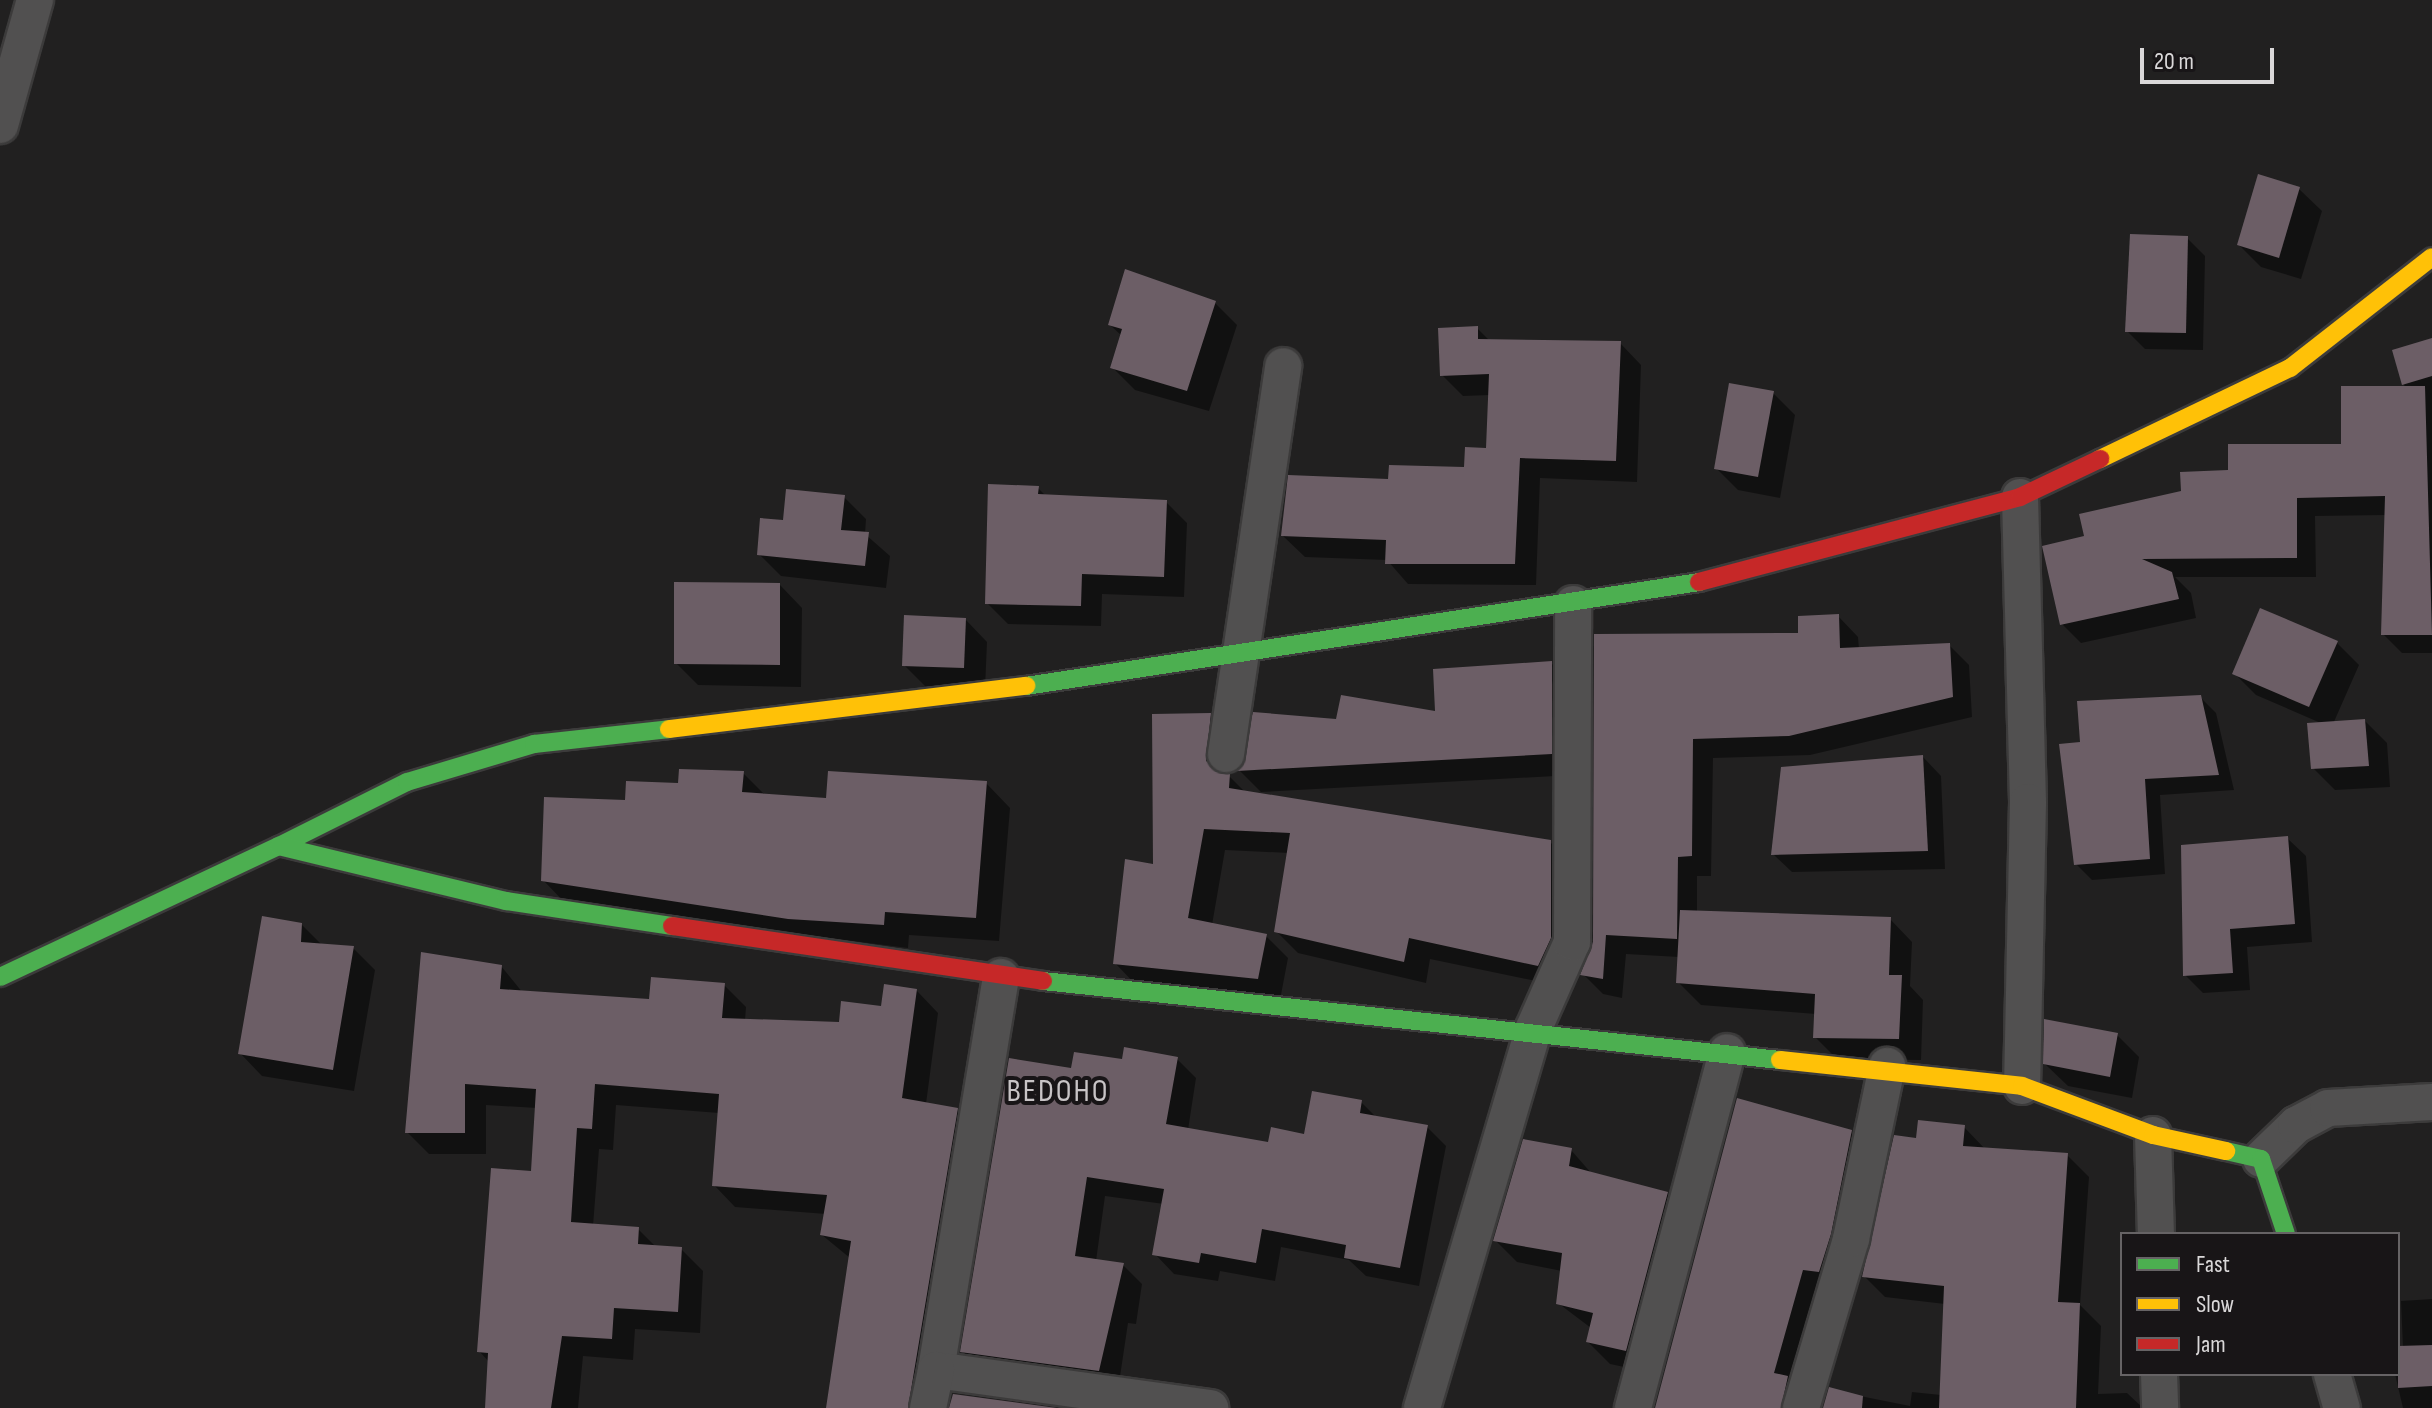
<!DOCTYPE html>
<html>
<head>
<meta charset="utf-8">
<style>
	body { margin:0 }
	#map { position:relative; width:2432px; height:1408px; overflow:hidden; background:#212020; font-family:"Sofia Sans Condensed",sans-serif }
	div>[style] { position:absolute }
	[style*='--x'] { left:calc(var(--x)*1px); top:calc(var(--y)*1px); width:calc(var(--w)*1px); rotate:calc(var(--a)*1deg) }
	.shadow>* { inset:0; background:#0007 }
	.building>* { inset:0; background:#6c5e66 }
	.roads { filter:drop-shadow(2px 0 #3c3b3b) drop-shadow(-2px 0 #3c3b3b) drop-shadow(0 2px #3c3b3b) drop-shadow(0 -2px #3c3b3b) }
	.street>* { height:36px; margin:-18px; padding:0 18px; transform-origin:18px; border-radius:18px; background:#515050 }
	.fast>* { height:18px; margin:-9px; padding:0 9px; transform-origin:9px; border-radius:9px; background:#4caf50 }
	.slow>* { height:18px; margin:-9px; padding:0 9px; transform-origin:9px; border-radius:9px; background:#ffc107 }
	.jam>* { height:18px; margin:-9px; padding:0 9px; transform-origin:9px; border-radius:9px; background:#c62828 }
	span { translate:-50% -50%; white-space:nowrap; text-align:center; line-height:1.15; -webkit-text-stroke:8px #181517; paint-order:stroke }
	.quarter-label { font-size:32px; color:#c8c4c6; letter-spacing:2px }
	.legend { position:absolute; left:2120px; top:1232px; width:280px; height:144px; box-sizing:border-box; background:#181517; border:2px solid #666365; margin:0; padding:10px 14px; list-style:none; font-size:24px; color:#dad8d9 }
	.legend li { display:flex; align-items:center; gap:16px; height:40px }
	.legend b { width:40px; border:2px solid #666365 }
	.scale { position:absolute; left:2140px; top:48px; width:134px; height:36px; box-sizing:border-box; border:4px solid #dad8d9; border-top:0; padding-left:10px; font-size:24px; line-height:28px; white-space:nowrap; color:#dad8d9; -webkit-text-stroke:6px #181517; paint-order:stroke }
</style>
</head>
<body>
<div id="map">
	<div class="shadow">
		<div style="clip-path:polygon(2299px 189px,2322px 211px,2301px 279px,2261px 267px,2239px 245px)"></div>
		<div style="clip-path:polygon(2187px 238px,2205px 256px,2203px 350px,2145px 349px,2127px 331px)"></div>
		<div style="clip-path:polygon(1215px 303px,1237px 325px,1209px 411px,1135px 390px,1113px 368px,1122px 336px,1110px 325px)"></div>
		<div style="clip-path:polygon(1477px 328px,1490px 341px,1620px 343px,1641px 365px,1637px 482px,1540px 478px,1536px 585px,1408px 584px,1387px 560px,1305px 557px,1283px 536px,1390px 481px,1466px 469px,1488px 450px,1490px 395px,1463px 396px,1442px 375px)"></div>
		<div style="clip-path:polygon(2432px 341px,2432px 653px,2402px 653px,2383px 634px,2387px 515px,2315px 516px,2316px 577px,2175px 577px,2191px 593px,2196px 618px,2081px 643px,2062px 624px,2086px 537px,2230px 472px,2343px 446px,2405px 388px,2395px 351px)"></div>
		<div style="clip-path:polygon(1773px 393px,1795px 415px,1780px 498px,1738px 490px,1716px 468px)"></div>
		<div style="clip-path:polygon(1038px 488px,1047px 497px,1166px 502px,1187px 523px,1184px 597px,1102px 594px,1101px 626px,1008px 624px,987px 603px)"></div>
		<div style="clip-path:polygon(844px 497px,866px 519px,865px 534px,890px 556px,886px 588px,781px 576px,759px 554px,784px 522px)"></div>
		<div style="clip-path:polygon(780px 585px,802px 608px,801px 687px,698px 685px,676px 663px)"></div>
		<div style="clip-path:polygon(1838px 616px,1858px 637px,1859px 649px,1949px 645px,1969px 665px,1972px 717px,1810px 755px,1713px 758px,1711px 876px,1697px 876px,1697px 912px,1890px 919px,1912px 942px,1910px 986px,1923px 1000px,1921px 1060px,1837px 1059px,1815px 1037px,1816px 1014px,1701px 1005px,1678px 982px,1679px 957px,1626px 954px,1622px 998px,1603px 994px,1583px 974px,1595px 942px,1596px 636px,1800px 635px)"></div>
		<div style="clip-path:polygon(965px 619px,987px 642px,985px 689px,926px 687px,904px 665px)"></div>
		<div style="clip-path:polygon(2337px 643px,2359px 665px,2333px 724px,2365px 721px,2387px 743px,2390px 787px,2335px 790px,2313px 768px,2323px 724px,2256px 695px,2234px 673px)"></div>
		<div style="clip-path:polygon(1551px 663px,1573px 685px,1573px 775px,1261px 792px,1239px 770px,1338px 721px,1438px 713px)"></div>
		<div style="clip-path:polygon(2200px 697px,2216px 713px,2234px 790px,2160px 795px,2165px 874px,2092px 880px,2076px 864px,2082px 744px)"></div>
		<div style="clip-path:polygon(1210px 715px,1232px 737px,1228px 775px,1245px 792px,1550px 842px,1572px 864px,1560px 986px,1430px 959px,1426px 983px,1298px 953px,1277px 932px,1289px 853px,1225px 850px,1212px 925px,1266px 936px,1288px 958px,1280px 1000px,1136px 985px,1115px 963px)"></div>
		<div style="clip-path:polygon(1923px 757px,1941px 776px,1945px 869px,1792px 872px,1773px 854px)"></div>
		<div style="clip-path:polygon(743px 773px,766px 796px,828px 800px,986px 783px,1010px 808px,999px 941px,909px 935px,908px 948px,567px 905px,543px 880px,627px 802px)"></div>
		<div style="clip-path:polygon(2287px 838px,2306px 856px,2312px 942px,2247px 947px,2250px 990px,2203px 993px,2185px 975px)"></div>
		<div style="clip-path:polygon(302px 925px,323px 946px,353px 948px,375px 970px,354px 1091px,262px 1076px,240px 1053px)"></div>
		<div style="clip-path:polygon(501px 966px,523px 993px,651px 1001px,724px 985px,746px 1007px,745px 1021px,840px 1024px,917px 991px,938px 1013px,926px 1104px,957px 1110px,979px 1131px,934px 1408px,827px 1408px,850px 1258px,822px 1235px,826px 1214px,735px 1207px,714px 1185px,719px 1113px,616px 1105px,613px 1150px,599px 1149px,593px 1226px,638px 1229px,656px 1247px,681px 1249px,703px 1271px,700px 1333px,635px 1329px,633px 1360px,583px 1356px,578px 1408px,487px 1408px,490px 1363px,479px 1351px,532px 1173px,537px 1108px,486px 1105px,486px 1154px,429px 1154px,407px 1132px)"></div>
		<div style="clip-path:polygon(2117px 1035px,2139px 1057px,2132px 1098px,2068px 1086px,2045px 1064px)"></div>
		<div style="clip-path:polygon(1177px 1059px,1196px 1078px,1188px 1130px,1270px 1144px,1306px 1136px,1361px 1102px,1378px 1119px,1427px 1127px,1446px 1146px,1419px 1286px,1366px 1276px,1349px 1260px,1281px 1247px,1275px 1281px,1220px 1271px,1218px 1281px,1174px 1274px,1155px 1254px,1164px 1204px,1105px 1196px,1096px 1261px,1123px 1265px,1142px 1284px,1136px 1324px,1128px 1323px,1118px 1390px,982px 1371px,962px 1351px,1073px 1071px)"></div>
		<div style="clip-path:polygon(1964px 1127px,1986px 1150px,2067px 1155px,2089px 1177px,2080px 1305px,2101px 1326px,2098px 1394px,2127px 1393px,2143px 1408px,1824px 1408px,1830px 1390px,1910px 1406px,1912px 1392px,1941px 1395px,1945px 1304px,1885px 1297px,1864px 1276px,1918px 1140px)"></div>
		<div style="clip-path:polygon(1851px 1132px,1872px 1153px,1807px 1408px,1657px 1408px)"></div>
		<div style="clip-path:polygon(1571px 1150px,1592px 1174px,1667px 1193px,1690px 1215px,1648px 1372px,1610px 1364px,1588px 1342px,1591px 1328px,1558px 1303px,1562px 1271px,1517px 1262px,1495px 1240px)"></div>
		<div style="clip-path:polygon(2432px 1299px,2432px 1408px,2403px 1408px,2395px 1374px,2403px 1348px,2401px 1301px)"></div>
	</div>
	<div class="building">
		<div style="clip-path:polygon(2258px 174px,2300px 187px,2279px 258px,2237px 245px)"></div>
		<div style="clip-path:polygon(2130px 234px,2188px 236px,2186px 333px,2125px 332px)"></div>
		<div style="clip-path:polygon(1125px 269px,1216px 301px,1187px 391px,1110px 368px,1122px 329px,1108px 325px)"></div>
		<div style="clip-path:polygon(1478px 326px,1478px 339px,1621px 341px,1616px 461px,1520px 458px,1515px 564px,1385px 564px,1386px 540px,1281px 536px,1288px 475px,1388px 479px,1389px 465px,1464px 467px,1465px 447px,1486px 448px,1489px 374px,1440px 376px,1438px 328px)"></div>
		<div style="clip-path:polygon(2432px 338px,2432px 376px,2402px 385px,2392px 350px)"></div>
		<div style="clip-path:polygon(1729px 383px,1774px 391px,1758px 477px,1714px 469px)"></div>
		<div style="clip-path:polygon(2341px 386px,2425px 386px,2432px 635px,2381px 635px,2385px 496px,2297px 498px,2297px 558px,2142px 559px,2172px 572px,2179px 599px,2060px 625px,2042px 546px,2084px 536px,2079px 514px,2181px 491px,2180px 472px,2228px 470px,2228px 444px,2341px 444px)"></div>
		<div style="clip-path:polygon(988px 484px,1039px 486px,1038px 494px,1167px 500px,1164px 577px,1082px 574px,1081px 606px,985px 604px)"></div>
		<div style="clip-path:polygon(786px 489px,845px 495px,841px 530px,869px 532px,865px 566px,757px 555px,760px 518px,783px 520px)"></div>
		<div style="clip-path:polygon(674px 582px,780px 583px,780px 665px,674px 664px)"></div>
		<div style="clip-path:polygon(2260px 608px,2338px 641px,2309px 707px,2232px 674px)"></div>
		<div style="clip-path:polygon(1839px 614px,1840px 648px,1950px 643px,1953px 697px,1789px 736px,1693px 739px,1692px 856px,1678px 857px,1677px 939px,1606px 935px,1603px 979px,1580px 975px,1593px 942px,1594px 634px,1798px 633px,1798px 616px)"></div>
		<div style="clip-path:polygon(904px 615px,966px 618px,964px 668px,902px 666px)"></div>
		<div style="clip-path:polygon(1552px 661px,1552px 754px,1237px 771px,1253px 712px,1336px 719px,1341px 695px,1435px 711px,1433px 669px)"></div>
		<div style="clip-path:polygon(2201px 695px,2219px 775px,2145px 779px,2150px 859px,2074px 865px,2059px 744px,2080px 742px,2077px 701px)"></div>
		<div style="clip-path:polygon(1211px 713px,1206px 761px,1230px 774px,1229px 788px,1551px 840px,1551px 938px,1538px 966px,1409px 938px,1404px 962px,1274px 932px,1290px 833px,1204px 829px,1188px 918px,1267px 934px,1258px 979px,1113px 964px,1125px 859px,1153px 864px,1152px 714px)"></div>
		<div style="clip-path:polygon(2365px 719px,2369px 766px,2311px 769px,2307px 723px)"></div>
		<div style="clip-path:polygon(1923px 755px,1928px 851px,1771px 855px,1781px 767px)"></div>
		<div style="clip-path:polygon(679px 769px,744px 771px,742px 792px,826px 798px,828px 771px,987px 781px,976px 918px,885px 912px,884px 925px,788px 919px,541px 881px,544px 797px,625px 800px,626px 781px,678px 783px)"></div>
		<div style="clip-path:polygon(2288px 836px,2295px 924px,2230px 929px,2233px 973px,2183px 976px,2181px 845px)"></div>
		<div style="clip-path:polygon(1680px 910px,1891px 917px,1889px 975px,1902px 975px,1899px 1039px,1813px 1038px,1815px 994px,1676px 983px)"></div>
		<div style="clip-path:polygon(262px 916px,302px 923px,301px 942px,354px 946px,333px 1070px,238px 1054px)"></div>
		<div style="clip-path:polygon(421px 952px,502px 965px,500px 989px,649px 999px,651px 977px,725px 983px,722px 1018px,839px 1022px,841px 1001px,881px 1006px,884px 984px,917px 989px,902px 1098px,958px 1108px,908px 1408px,826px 1408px,851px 1241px,820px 1235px,827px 1195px,712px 1186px,719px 1094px,595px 1084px,592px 1129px,577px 1128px,571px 1222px,639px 1227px,638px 1244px,682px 1247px,678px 1312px,614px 1308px,612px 1339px,562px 1336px,551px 1408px,485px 1408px,488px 1353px,477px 1352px,491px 1168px,531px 1171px,536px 1089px,465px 1084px,465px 1133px,405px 1133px)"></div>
		<div style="clip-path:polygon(2044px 1019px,2118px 1033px,2110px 1077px,2043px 1064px)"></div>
		<div style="clip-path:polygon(1124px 1047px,1178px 1057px,1166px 1124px,1268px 1142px,1271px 1127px,1304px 1134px,1312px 1091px,1362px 1100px,1360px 1113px,1428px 1125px,1400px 1268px,1344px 1258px,1346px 1245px,1262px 1229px,1256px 1263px,1201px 1253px,1199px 1263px,1152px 1255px,1164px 1189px,1087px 1177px,1075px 1256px,1124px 1263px,1099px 1371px,960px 1352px,1009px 1058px,1071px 1068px,1074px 1052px,1122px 1059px)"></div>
		<div style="clip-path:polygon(1737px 1098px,1852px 1130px,1831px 1234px,1819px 1272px,1803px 1270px,1774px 1373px,1788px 1376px,1781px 1408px,1655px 1408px)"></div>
		<div style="clip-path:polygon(1918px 1120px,1965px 1125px,1963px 1146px,2068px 1153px,2058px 1302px,2080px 1303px,2076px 1408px,1939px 1408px,1944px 1286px,1862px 1277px,1894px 1135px,1916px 1138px)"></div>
		<div style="clip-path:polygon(1523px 1139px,1572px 1148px,1569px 1166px,1668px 1192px,1626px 1351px,1586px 1342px,1593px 1313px,1556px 1304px,1562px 1253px,1493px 1241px)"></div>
		<div style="clip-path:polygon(2432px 1345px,2432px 1386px,2398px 1388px,2398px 1346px)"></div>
		<div style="clip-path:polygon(1829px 1387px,1863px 1396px,1862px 1408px,1823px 1408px)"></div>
		<div style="clip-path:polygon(953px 1394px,1057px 1408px,949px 1408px)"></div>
	</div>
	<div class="roads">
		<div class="street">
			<div style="--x:0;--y:125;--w:130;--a:-74.4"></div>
			<div style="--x:2020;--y:497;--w:305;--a:88.5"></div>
			<div style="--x:2028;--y:802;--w:284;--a:91.2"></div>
			<div style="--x:1226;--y:754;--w:392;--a:-81.6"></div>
			<div style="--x:1001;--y:977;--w:398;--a:99.4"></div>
			<div style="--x:936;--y:1370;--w:277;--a:7.9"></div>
			<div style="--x:2153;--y:1135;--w:99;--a:88.3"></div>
			<div style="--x:2261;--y:1159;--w:49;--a:-44.2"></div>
			<div style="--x:2296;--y:1125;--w:36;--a:-28"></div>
			<div style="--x:2328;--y:1108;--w:104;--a:-3.3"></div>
			<div style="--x:2159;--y:1374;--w:34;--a:88"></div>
			<div style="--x:2332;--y:1374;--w:35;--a:74"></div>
			<div style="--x:928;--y:1408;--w:39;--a:-78"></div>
			<div style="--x:1422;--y:1408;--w:394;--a:-73.6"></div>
			<div style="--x:1533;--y:1030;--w:96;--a:-66.1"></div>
			<div style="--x:1572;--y:942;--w:338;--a:-89.8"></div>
			<div style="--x:1633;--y:1408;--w:368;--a:-75.2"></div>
			<div style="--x:1801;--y:1408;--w:176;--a:-73.5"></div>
			<div style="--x:1851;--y:1239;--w:177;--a:-78.2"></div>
		</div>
		<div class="fast">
			<div style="--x:1026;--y:686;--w:681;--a:-8.78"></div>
			<div style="--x:279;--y:846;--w:143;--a:-26.6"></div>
			<div style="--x:407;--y:782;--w:133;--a:-16.7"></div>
			<div style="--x:534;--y:744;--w:136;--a:-6.3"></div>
			<div style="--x:0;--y:977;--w:308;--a:-25.2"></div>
			<div style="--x:279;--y:846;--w:234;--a:13.6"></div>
			<div style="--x:506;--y:901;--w:168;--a:8.6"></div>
			<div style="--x:1043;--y:981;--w:741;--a:6.12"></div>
			<div style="--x:2226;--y:1151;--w:36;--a:13"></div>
			<div style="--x:2261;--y:1159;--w:79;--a:71.6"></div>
		</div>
		<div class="slow">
			<div style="--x:2100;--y:459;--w:211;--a:-25.6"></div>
			<div style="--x:2290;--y:368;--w:180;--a:-38"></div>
			<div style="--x:669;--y:729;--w:360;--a:-6.9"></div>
			<div style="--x:1780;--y:1060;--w:243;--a:6.1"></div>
			<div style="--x:2022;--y:1086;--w:140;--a:20.5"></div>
			<div style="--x:2153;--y:1135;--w:75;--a:12.4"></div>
		</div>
		<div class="jam">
			<div style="--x:1699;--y:582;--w:332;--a:-14.8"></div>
			<div style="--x:2020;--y:497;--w:89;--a:-25.4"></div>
			<div style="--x:672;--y:926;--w:375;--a:8.4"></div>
		</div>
	</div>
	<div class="quarter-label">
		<span style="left:1058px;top:1092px">BEDOHO</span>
	</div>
	<ul class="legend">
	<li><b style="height:10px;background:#4caf50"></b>Fast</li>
	<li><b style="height:10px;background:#ffc107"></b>Slow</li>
	<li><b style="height:10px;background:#c62828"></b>Jam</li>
	</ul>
	<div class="scale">20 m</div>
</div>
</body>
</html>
